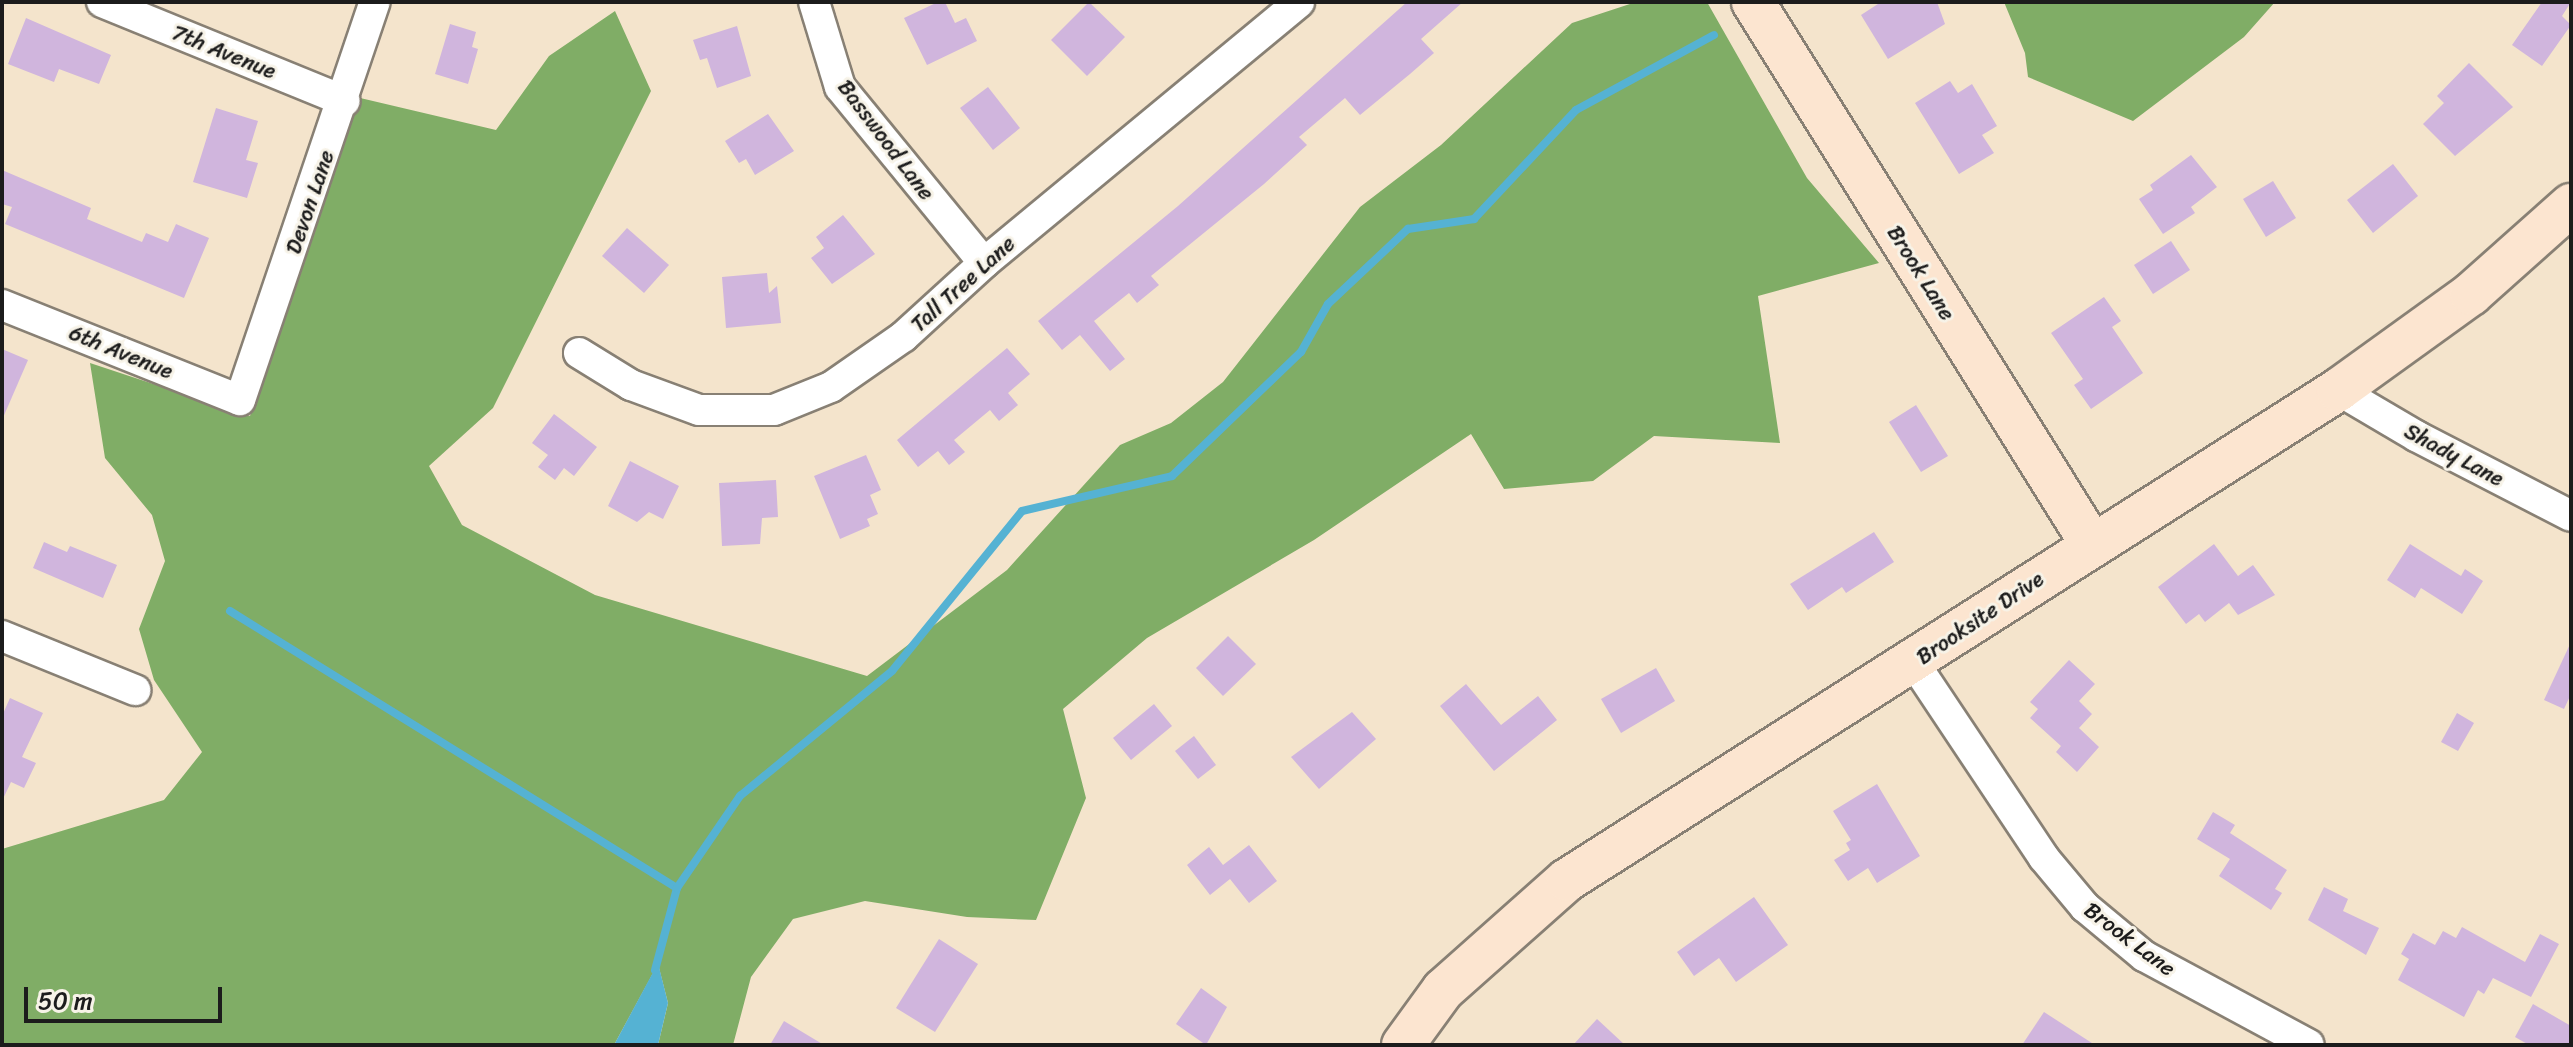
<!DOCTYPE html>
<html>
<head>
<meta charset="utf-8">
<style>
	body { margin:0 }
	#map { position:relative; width:2573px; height:1047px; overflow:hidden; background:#f4e4cc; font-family:Sriracha,sans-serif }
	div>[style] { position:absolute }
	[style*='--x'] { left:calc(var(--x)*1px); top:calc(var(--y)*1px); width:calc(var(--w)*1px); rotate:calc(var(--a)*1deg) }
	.forest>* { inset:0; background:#80ad66 }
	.water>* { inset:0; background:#55b2d3 }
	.stream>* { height:8px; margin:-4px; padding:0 4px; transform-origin:4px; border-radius:4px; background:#55b2d3 }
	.building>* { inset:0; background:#d0b5dd }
	.roads { filter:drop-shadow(2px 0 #888074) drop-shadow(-2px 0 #888074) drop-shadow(0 2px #888074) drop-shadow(0 -2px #888074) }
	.street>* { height:30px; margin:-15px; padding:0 15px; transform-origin:15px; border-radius:15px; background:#fff }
	.secondary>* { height:42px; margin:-21px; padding:0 21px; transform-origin:21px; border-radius:21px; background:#fce5d0 }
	span { translate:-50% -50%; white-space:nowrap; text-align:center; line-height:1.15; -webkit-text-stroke:6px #f7f3e8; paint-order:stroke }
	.street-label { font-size:22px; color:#1c1c1c }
	.frame { position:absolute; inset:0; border:4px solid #1c1c1c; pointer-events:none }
	.scale { position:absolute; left:24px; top:987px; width:198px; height:36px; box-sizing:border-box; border:4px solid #1c1c1c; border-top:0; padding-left:10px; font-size:24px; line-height:28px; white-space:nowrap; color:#1c1c1c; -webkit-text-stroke:6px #f7f3e8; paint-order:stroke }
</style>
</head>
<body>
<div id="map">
	<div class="forest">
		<div style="clip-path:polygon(1636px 2px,1707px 2px,1807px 178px,1879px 263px,1758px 296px,1780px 443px,1654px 436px,1593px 481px,1504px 489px,1471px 434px,1314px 540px,1147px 638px,1063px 709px,1086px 798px,1036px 920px,967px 917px,865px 901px,793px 919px,751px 977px,733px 1045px,658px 1045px,668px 1003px,658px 964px,614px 1045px,2px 1045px,2px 849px,164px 800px,202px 752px,154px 680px,139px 629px,165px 561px,152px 515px,105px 458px,90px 363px,250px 416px,356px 97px,496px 130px,549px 56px,615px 11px,651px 91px,493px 408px,429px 466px,462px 525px,595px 595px,867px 676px,1007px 570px,1120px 445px,1171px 423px,1223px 382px,1360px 207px,1441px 145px,1572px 23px)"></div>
		<div style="clip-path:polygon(2004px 2px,2275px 2px,2244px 37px,2133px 121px,2028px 77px,2025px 53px)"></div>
	</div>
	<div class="water">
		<div style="clip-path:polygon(658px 963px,668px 1003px,658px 1045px,614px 1045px)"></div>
	</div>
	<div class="stream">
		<div style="--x:230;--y:611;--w:526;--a:31.79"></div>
		<div style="--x:677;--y:888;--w:85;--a:105"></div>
		<div style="--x:677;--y:888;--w:112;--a:-55.6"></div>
		<div style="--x:740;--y:796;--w:197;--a:-39.4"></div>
		<div style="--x:892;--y:671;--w:206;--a:-50.9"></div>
		<div style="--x:1022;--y:511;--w:154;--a:-13.1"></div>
		<div style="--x:1172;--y:476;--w:179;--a:-43.9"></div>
		<div style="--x:1301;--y:352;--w:55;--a:-60.6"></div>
		<div style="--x:1328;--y:304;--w:110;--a:-43.2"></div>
		<div style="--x:1408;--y:229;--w:67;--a:-8.6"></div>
		<div style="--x:1474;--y:219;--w:149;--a:-46.9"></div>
		<div style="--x:1576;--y:110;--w:157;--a:-28.5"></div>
	</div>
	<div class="building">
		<div style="clip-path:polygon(938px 2px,945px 2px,955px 23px,966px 18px,977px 41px,927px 65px,904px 18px)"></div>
		<div style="clip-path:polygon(1089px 2px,1125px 37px,1087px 76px,1051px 40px)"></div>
		<div style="clip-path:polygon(1407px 2px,1463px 2px,1421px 39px,1434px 53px,1410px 74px,1360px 115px,1345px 98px,1299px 137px,1307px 145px,1264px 184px,1151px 276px,1159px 285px,1137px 303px,1129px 293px,1094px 321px,1125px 359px,1110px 371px,1080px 335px,1062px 350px,1038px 321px,1178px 206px)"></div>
		<div style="clip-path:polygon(1881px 2px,1937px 2px,1945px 24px,1888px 59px,1861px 15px)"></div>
		<div style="clip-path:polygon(2542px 2px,2571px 2px,2562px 16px,2571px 25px,2542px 66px,2512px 45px)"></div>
		<div style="clip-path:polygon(26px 18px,111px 55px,99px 84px,59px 69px,54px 82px,8px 64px)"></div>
		<div style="clip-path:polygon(450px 24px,476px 32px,472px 47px,478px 49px,468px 84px,435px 74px)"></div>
		<div style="clip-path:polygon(737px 26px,751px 76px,717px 88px,707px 58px,700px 60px,693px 40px)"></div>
		<div style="clip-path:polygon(2469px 63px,2513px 107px,2455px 156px,2423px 124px,2444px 103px,2437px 96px)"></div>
		<div style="clip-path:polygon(1950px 81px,1958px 93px,1972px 84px,1997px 126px,1982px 135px,1994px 153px,1959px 174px,1915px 103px)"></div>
		<div style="clip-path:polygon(988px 87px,1020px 128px,993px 150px,960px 108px)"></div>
		<div style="clip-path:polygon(216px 108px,258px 121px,246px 160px,258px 163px,247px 198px,193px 182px)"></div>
		<div style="clip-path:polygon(768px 114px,794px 151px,755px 175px,746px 159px,739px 163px,725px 141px)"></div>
		<div style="clip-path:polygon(2191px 155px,2217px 187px,2191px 207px,2195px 213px,2163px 234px,2139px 199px,2153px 190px,2150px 185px)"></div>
		<div style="clip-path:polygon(2393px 164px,2418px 196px,2373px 233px,2347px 200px)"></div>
		<div style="clip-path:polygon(2px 170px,91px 208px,87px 219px,142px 242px,146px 233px,168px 242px,176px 224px,209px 238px,184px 298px,5px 224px,12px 207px,2px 204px)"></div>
		<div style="clip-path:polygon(2273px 181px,2296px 218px,2266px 237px,2243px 199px)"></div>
		<div style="clip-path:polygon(843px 215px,875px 254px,832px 284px,811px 258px,824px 248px,816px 237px)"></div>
		<div style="clip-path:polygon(627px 228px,669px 265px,644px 293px,602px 256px)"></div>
		<div style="clip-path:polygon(2171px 241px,2190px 270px,2153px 294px,2134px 265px)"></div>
		<div style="clip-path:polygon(767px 273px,769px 293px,777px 286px,781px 323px,726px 328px,722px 277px)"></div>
		<div style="clip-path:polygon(2104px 297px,2121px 321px,2112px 327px,2143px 373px,2091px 409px,2074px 385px,2083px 379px,2051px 333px)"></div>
		<div style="clip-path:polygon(1007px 348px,1030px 374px,1008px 393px,1018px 405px,999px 421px,990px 410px,954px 440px,965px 452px,949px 465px,938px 451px,918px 467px,897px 440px)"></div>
		<div style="clip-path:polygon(2px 349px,28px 360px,2px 420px)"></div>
		<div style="clip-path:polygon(1916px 405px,1948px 456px,1921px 472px,1889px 422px)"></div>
		<div style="clip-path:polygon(554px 414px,597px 447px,574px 476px,564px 468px,555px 480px,538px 467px,548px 455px,532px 443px)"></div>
		<div style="clip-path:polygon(866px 455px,881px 490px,870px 495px,878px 514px,867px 519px,870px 526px,840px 539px,814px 476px)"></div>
		<div style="clip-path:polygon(630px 461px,679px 486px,663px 519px,649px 512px,637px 522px,608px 506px)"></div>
		<div style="clip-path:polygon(776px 480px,778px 517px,762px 518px,760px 544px,722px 546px,719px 483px)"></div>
		<div style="clip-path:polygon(1874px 532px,1894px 562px,1846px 593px,1842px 587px,1808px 610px,1790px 584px)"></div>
		<div style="clip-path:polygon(44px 542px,67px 552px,70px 546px,117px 565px,103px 598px,33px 568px)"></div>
		<div style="clip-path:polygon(2214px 544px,2238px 576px,2253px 565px,2275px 595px,2238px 615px,2229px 603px,2205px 622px,2199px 614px,2186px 624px,2158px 587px)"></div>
		<div style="clip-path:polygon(2410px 544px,2461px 576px,2465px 569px,2483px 581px,2462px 614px,2421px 588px,2415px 598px,2387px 580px)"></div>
		<div style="clip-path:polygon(1228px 636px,1256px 664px,1223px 696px,1196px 668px)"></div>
		<div style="clip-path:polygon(2571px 642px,2571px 694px,2564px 709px,2544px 700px)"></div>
		<div style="clip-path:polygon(2069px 660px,2095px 684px,2079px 701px,2092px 714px,2079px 728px,2099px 747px,2077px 772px,2056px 752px,2061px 746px,2030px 718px,2038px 709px,2030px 702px)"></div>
		<div style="clip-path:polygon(1656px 668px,1675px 701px,1621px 733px,1601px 699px)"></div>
		<div style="clip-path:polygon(1466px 684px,1501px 725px,1538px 696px,1557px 720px,1494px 771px,1440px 706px)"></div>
		<div style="clip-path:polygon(10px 698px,43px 713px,22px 757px,36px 763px,24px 788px,11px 782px,2px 801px,2px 716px)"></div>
		<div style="clip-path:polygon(1154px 704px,1172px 726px,1131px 760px,1113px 738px)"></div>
		<div style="clip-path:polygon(1352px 712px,1376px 739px,1319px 789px,1291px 757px)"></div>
		<div style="clip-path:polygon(2457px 713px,2474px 723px,2458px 751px,2441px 742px)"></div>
		<div style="clip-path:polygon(1194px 736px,1216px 765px,1198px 779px,1175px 751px)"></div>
		<div style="clip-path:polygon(1877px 784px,1920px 856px,1877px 883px,1868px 868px,1848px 881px,1834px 860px,1850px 850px,1846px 843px,1851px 840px,1833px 811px)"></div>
		<div style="clip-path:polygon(2213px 812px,2235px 825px,2230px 833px,2287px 870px,2275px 889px,2282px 893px,2271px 910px,2219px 876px,2230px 859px,2197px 839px)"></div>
		<div style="clip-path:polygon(1249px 845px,1277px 881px,1249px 903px,1230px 879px,1210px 895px,1187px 865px,1209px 847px,1223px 865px)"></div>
		<div style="clip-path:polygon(2324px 887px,2348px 899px,2343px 911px,2379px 928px,2366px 955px,2308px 920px)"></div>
		<div style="clip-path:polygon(1754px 897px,1788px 945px,1736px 982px,1719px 958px,1694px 976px,1677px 952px)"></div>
		<div style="clip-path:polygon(2462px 927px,2525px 962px,2540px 934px,2559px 944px,2531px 997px,2493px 978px,2484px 994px,2478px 990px,2464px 1017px,2398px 980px,2409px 959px,2401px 954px,2413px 933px,2435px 945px,2443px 931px,2456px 938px)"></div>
		<div style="clip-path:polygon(939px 939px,978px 964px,935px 1032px,896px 1008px)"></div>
		<div style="clip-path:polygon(1201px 988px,1227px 1007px,1206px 1045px,1176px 1024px)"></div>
		<div style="clip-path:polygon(2533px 1004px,2571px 1026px,2571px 1045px,2529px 1045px,2515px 1037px)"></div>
		<div style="clip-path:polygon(2044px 1012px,2095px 1045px,2022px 1045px)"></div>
		<div style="clip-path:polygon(1597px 1019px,1625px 1045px,1573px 1045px)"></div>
		<div style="clip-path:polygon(784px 1021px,824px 1045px,770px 1045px)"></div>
	</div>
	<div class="roads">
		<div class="street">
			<div style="--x:102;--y:2;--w:262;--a:22.2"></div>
			<div style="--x:814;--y:2;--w:89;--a:73"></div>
			<div style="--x:840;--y:87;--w:227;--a:50.7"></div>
			<div style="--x:2;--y:305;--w:256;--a:21.8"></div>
			<div style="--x:240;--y:400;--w:420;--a:-71.3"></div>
			<div style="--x:579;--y:353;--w:61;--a:31.6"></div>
			<div style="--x:631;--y:385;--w:72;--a:20.2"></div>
			<div style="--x:699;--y:410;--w:75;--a:0"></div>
			<div style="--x:774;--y:410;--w:61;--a:-22"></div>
			<div style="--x:831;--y:387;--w:88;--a:-34.8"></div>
			<div style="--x:903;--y:337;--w:110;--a:-42.4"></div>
			<div style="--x:984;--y:263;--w:409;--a:-39.6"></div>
			<div style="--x:2338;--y:390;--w:91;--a:30.5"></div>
			<div style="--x:2416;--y:436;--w:174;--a:27.3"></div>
			<div style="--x:2;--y:636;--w:144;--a:22.1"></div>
			<div style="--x:1914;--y:663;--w:234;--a:56.3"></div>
			<div style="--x:2044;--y:858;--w:64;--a:50.1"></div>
			<div style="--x:2085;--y:907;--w:77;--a:39.7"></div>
			<div style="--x:2144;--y:956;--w:187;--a:28.3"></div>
		</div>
		<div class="secondary">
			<div style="--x:1753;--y:2;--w:638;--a:58"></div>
			<div style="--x:1403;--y:1045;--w:68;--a:-54"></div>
			<div style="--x:1443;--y:990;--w:166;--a:-41.6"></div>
			<div style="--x:1567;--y:880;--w:914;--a:-32.44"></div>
			<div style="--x:2338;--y:390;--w:164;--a:-35.8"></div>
			<div style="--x:2471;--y:294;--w:134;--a:-41.7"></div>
		</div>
	</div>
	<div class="street-label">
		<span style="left:224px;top:52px;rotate:22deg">7th Avenue</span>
		<span style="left:886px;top:140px;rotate:53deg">Basswood Lane</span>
		<span style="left:310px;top:202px;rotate:-71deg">Devon Lane</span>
		<span style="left:1921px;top:273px;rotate:58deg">Brook Lane</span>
		<span style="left:963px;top:284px;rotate:-42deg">Tall Tree Lane</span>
		<span style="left:121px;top:352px;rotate:22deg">6th Avenue</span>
		<span style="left:2454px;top:455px;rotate:28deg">Shady Lane</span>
		<span style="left:1980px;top:618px;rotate:-34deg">Brooksite Drive</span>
		<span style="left:2130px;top:939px;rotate:37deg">Brook Lane</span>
	</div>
	<div class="frame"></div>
	<div class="scale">50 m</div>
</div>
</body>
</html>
